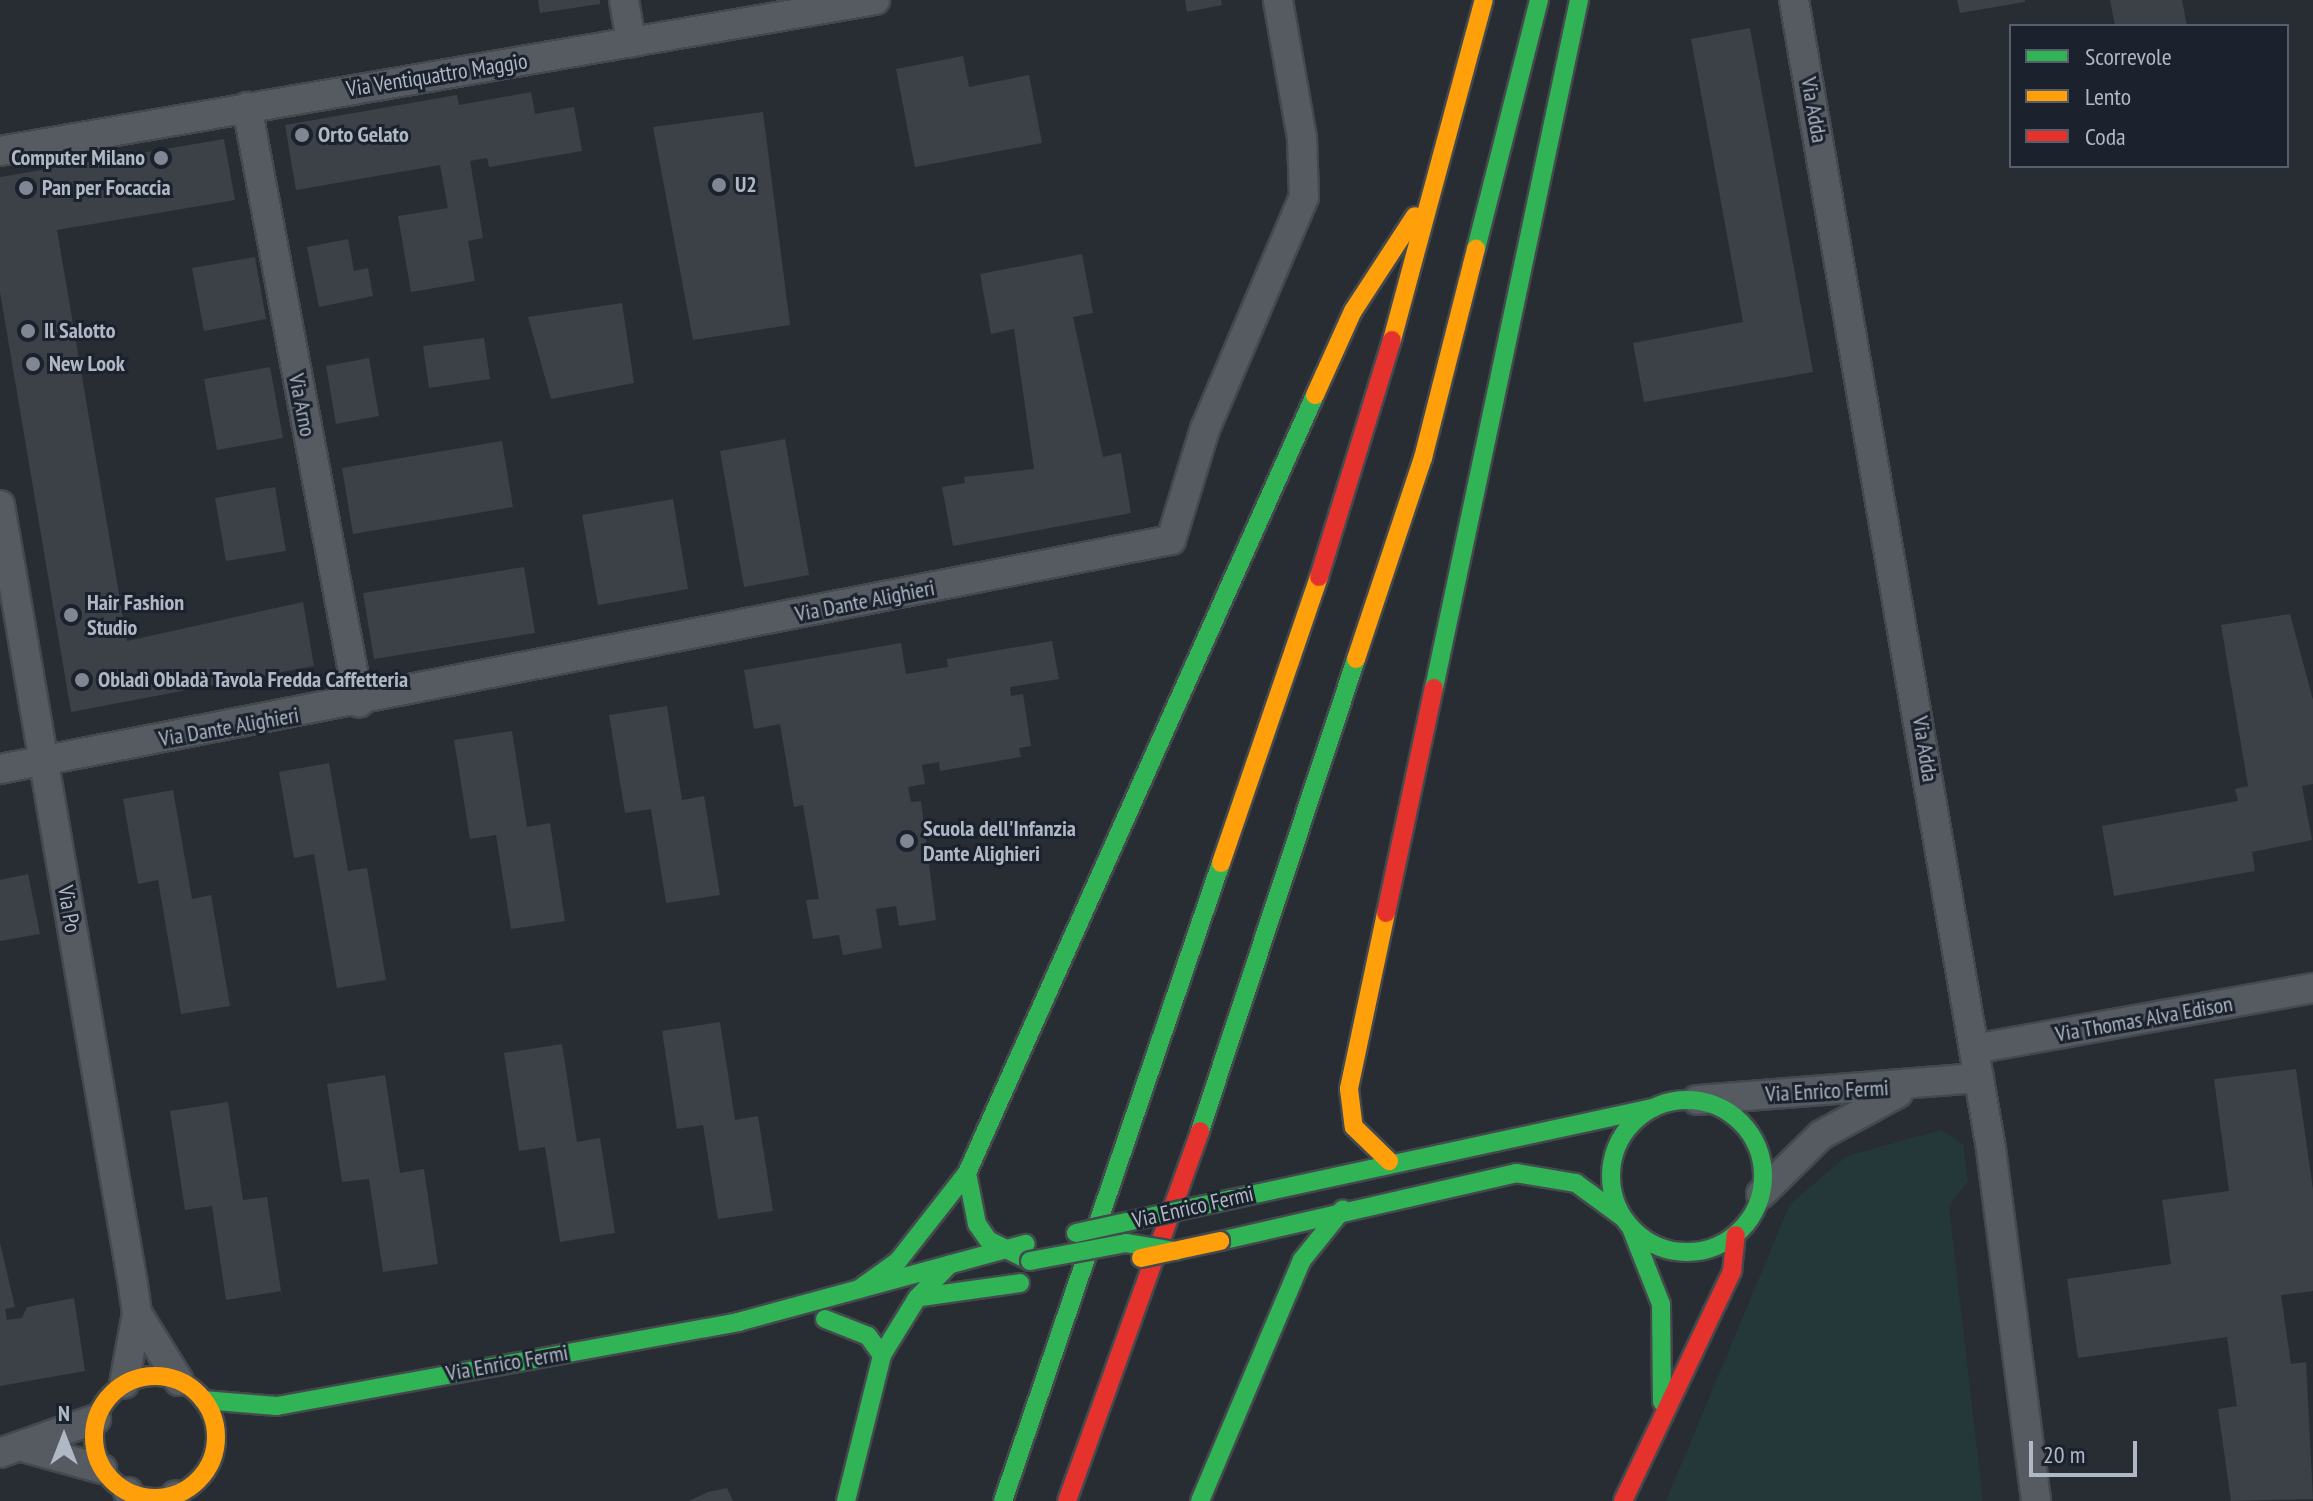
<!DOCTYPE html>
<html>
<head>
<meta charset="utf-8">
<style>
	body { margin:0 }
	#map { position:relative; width:2313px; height:1501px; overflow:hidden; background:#272d33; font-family:"PT Sans Narrow",sans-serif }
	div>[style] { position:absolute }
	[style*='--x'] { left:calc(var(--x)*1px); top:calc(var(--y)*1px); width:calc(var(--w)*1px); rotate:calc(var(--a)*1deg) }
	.green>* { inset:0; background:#243739 }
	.building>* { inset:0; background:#3c4147 }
	.roads { filter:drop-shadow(2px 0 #44494e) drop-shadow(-2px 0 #44494e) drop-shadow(0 2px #44494e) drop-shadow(0 -2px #44494e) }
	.street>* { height:28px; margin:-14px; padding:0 14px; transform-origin:14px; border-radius:14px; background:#565a61 }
	.fast>* { height:18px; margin:-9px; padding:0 9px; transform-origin:9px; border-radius:9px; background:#30b455 }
	.fast>.ring { margin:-9px; padding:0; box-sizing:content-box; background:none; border:18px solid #30b455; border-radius:50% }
	.slow>* { height:18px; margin:-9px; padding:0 9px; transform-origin:9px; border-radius:9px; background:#ff9f0a }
	.slow>.ring { margin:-9px; padding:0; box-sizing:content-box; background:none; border:18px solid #ff9f0a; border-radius:50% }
	.jam>* { height:18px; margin:-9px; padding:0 9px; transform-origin:9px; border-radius:9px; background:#e5322d }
	.bridges { filter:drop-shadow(2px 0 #44494e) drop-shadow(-2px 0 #44494e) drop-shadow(0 2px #44494e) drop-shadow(0 -2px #44494e) }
	.fast-bridge>* { height:18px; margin:-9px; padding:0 9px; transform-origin:9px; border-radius:9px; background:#30b455 }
	.slow-bridge>* { height:18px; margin:-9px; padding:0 9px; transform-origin:9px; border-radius:9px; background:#ff9f0a }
	.dots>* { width:22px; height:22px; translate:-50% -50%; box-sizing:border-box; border:4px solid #1b222d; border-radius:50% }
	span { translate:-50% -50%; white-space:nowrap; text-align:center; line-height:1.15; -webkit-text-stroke:6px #1b222d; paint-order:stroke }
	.street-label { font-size:22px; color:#b0b8c5 }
	.poi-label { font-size:22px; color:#b0b8c5; font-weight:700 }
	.left { translate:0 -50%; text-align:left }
	.right { translate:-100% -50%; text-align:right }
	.legend { position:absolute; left:2009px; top:24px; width:280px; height:144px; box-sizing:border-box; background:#1b222d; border:2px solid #575e6a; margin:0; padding:10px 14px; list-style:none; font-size:24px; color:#b0b8c5 }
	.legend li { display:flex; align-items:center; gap:16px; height:40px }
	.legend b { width:40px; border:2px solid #575e6a }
	.north { position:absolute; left:24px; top:1397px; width:80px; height:80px; -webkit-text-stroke:6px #1b222d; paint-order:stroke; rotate:0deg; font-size:22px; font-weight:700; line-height:32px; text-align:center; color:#b0b8c5 }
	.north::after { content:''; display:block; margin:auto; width:28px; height:36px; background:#b0b8c5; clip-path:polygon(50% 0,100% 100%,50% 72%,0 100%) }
	.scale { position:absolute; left:2029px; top:1441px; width:108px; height:36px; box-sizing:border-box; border:4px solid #b0b8c5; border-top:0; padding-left:10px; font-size:24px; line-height:28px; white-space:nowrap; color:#b0b8c5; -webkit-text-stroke:6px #1b222d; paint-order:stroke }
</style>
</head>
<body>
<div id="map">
	<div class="green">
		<div style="clip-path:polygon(1941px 1130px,1963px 1144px,1968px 1181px,1949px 1206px,1983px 1501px,1666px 1501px,1790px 1204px,1847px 1156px)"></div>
	</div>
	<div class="building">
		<div style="clip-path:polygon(538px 0,600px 0,600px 4px,540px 13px)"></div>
		<div style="clip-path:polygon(1185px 0,1221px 0,1222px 5px,1187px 12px)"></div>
		<div style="clip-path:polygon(1957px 0,2025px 0,2025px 2px,1960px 13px)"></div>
		<div style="clip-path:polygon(2110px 0,2182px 0,2187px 26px,2115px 26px)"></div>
		<div style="clip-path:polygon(1750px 28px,1813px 372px,1644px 402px,1633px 343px,1743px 322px,1691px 39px)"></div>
		<div style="clip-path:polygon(963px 56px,969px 87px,1029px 75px,1042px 143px,915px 167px,896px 69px)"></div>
		<div style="clip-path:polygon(531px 92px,535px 114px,574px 107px,582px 151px,489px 167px,487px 158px,470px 161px,483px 238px,468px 241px,475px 281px,411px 292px,398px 216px,448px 208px,440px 165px,296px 190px,285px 125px,457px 95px,459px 105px)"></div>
		<div style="clip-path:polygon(763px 112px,790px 325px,693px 340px,653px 127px)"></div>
		<div style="clip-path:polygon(224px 139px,235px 200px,57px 230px,127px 641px,303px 602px,314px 666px,71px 712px,0 292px,0 177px)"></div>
		<div style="clip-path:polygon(348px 239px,354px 271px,368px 268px,373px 296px,319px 307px,307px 247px)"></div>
		<div style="clip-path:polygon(1082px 254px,1093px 313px,1073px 317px,1103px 457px,1121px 453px,1131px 513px,953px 546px,942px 487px,965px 483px,964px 477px,1034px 469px,1014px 329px,991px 334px,980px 274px)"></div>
		<div style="clip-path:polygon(255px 257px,266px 319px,204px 331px,192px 268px)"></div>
		<div style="clip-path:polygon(622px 303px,634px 383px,551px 399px,528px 317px)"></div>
		<div style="clip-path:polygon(484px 338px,490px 379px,429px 388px,423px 346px)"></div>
		<div style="clip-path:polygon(369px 358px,379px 416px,336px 424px,326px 366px)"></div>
		<div style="clip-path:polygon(270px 367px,283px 438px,217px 450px,204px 379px)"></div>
		<div style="clip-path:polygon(785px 439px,809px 575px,744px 587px,720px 451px)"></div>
		<div style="clip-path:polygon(502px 441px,513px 507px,353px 534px,342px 468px)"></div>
		<div style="clip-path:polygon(275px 487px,286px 551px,226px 561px,215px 498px)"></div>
		<div style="clip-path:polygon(673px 499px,688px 589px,598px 605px,582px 515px)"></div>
		<div style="clip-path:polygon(524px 567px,535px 633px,374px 659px,363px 593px)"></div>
		<div style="clip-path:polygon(2290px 614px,2313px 700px,2313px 784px,2302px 786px,2312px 840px,2252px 852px,2255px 871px,2114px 896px,2102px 826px,2238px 801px,2235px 789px,2248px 786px,2221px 625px)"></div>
		<div style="clip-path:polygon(1052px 641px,1059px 679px,1010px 687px,1011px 696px,1023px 694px,1031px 746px,1019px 748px,1021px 757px,940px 771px,939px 762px,922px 765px,925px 784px,908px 787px,911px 802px,921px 801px,936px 920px,899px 926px,896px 906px,876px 909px,882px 948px,843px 955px,839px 935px,813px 939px,806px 900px,819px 899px,803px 805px,794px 807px,780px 724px,754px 729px,744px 670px,901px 643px,906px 674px,948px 667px,947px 659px)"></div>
		<div style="clip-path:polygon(667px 706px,682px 800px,704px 796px,720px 895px,666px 903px,651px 809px,625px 813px,609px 715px)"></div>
		<div style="clip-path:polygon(512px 731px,527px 827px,550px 823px,565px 921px,511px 929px,496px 835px,470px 839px,454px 740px)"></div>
		<div style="clip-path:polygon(329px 763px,348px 871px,367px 868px,386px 980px,337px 988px,314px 854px,294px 858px,279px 772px)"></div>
		<div style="clip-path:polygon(173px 790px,192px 899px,211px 895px,230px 1006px,181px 1014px,158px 880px,138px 884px,123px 799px)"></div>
		<div style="clip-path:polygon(28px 874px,40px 934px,0 941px,0 880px)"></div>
		<div style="clip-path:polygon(720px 1022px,735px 1120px,758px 1116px,773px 1211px,718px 1219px,703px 1125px,677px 1129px,662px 1031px)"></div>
		<div style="clip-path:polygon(562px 1044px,577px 1142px,600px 1138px,615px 1233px,560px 1242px,545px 1147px,519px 1151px,504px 1053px)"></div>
		<div style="clip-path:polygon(2296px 1069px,2313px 1190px,2313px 1291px,2281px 1295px,2291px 1364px,2306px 1362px,2313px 1499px,2231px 1501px,2218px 1409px,2237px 1406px,2227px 1337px,2078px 1358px,2067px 1279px,2171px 1264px,2162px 1200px,2229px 1191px,2214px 1079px)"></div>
		<div style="clip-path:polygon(385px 1075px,400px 1173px,424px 1169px,438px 1264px,383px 1272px,369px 1179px,342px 1182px,327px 1084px)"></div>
		<div style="clip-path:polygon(228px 1102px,243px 1200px,267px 1197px,281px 1291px,226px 1300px,212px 1206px,185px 1210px,170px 1111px)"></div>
		<div style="clip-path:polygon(0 1243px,15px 1307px,5px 1309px,7px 1320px,22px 1318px,27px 1307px,74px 1298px,85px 1371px,0 1386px)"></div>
		<div style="clip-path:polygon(727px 1488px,733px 1501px,689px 1501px,708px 1492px)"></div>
	</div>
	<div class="roads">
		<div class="street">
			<div style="--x:624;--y:0;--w:43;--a:80.5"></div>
			<div style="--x:1794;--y:0;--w:1166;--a:80.27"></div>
			<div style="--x:1991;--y:1149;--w:355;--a:82.7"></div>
			<div style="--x:247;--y:107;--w:606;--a:79.36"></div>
			<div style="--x:0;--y:151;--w:888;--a:-9.79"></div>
			<div style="--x:0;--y:505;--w:791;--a:80.32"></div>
			<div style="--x:133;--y:1285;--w:28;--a:82"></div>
			<div style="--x:137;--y:1313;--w:72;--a:100.4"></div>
			<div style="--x:0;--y:769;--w:1193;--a:-11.07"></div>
			<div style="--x:1171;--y:540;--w:116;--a:-73"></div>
			<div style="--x:1205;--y:429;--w:252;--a:-66.9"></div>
			<div style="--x:1304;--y:197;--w:59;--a:-91.9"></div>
			<div style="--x:1302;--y:138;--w:140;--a:-99.9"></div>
			<div style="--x:1974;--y:1049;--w:344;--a:-10.2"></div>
			<div style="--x:1697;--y:1100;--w:283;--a:-4.5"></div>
			<div style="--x:1761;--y:1194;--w:84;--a:-44.5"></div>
			<div style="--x:1821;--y:1135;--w:88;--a:-28.6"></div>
			<div style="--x:137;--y:1313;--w:80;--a:58.3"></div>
			<div style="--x:26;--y:1448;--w:79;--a:15.4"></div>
			<div style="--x:0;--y:1453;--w:102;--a:-19.5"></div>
			<div style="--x:128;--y:1492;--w:10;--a:66"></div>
			<div style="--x:174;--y:1501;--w:6;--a:-72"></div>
		</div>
		<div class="fast">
			<div style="--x:1476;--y:249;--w:257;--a:-75.8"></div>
			<div style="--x:1434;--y:688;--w:703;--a:-78.1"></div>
			<div class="ring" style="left:1611px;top:1100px;width:134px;height:134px"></div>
			<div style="--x:1200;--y:1131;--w:497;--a:-71.7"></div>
			<div style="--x:967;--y:1173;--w:52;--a:78.9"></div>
			<div style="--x:977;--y:1224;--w:19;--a:55"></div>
			<div style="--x:988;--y:1240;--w:47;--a:26.6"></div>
			<div style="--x:1232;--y:1199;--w:430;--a:-12.2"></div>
			<div style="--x:1631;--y:1228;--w:82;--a:68.5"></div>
			<div style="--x:1661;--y:1304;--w:98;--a:89.4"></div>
			<div style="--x:1220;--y:1241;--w:304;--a:-12.9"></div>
			<div style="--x:1516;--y:1173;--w:61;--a:9.5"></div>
			<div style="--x:1576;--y:1183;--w:56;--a:36.3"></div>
			<div style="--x:859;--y:1289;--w:48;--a:-35.7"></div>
			<div style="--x:898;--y:1261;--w:112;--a:-51.9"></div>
			<div style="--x:967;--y:1173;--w:852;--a:-65.9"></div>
			<div style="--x:921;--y:1297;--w:100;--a:-8"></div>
			<div style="--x:825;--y:1319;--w:46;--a:21.6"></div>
			<div style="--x:868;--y:1336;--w:24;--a:54"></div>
			<div style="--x:203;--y:1400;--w:74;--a:4.6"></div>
			<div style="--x:277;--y:1406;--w:469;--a:-10.3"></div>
			<div style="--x:738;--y:1322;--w:298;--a:-15.2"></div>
			<div style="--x:846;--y:1501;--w:150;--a:-76.1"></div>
			<div style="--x:882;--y:1355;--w:67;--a:-58.4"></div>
			<div style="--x:917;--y:1298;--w:47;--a:-45.9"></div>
			<div style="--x:1003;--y:1501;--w:674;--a:-71.14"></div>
			<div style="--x:1200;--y:1501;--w:262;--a:-67.1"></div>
			<div style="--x:1302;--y:1260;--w:65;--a:-51.2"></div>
		</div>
		<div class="slow">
			<div style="--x:1392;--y:340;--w:352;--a:-74.9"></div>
			<div style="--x:1315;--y:395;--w:92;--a:-65.7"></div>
			<div style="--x:1353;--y:311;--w:113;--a:-56.9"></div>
			<div style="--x:1356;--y:659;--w:212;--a:-71.6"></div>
			<div style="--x:1423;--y:458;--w:216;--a:-75.8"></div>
			<div style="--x:1221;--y:863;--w:302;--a:-71.1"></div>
			<div style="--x:1386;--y:913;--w:180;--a:101.9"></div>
			<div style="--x:1349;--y:1089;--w:38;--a:83"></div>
			<div style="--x:1354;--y:1127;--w:49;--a:44.2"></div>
			<div class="ring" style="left:94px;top:1376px;width:104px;height:104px"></div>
		</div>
		<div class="jam">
			<div style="--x:1319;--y:577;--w:248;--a:-72.9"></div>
			<div style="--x:1386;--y:913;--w:230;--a:-78"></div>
			<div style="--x:1067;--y:1501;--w:393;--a:-70.2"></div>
			<div style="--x:1623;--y:1501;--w:255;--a:-64.6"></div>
			<div style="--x:1732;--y:1271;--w:36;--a:-84"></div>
		</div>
	</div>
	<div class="bridges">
		<div class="fast-bridge">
			<div style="--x:1076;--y:1233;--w:160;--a:-12.3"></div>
			<div style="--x:1030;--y:1261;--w:98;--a:-10.6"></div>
			<div style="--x:1126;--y:1243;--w:50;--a:9.3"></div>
		</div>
		<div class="slow-bridge">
			<div style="--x:1141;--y:1258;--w:81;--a:-12.1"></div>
		</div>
	</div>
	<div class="dots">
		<div style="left:302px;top:135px;background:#808792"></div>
		<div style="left:161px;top:158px;background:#808792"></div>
		<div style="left:719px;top:185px;background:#808792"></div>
		<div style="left:26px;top:188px;background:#808792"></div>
		<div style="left:28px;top:331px;background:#808792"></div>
		<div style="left:33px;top:364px;background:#808792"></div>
		<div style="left:71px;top:615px;background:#808792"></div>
		<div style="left:82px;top:680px;background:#808792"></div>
		<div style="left:907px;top:841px;background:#808792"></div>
	</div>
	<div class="street-label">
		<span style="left:437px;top:75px;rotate:-9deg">Via Ventiquattro Maggio</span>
		<span style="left:1814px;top:110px;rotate:80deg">Via Adda</span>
		<span style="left:302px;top:405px;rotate:79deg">Via Arno</span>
		<span style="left:865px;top:601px;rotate:-11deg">Via Dante Alighieri</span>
		<span style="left:229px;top:727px;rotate:-10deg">Via Dante Alighieri</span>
		<span style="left:1925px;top:749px;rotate:81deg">Via Adda</span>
		<span style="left:69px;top:909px;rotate:80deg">Via Po</span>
		<span style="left:2144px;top:1019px;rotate:-10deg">Via Thomas Alva Edison</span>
		<span style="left:1827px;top:1091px;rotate:-3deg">Via Enrico Fermi</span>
		<span style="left:1193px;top:1207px;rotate:-13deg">Via Enrico Fermi</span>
		<span style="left:507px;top:1363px;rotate:-10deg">Via Enrico Fermi</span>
	</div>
	<div class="poi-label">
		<span class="left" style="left:318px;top:135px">Orto Gelato</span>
		<span class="right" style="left:145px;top:158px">Computer Milano</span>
		<span class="left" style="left:735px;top:185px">U2</span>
		<span class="left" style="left:42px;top:188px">Pan per Focaccia</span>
		<span class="left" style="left:44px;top:331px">Il Salotto</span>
		<span class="left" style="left:49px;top:364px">New Look</span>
		<span class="left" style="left:87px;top:615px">Hair Fashion<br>Studio</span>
		<span class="left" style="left:98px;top:680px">Obladì Obladà Tavola Fredda Caffetteria</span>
		<span class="left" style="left:923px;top:841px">Scuola dell'Infanzia<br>Dante Alighieri</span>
	</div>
	<ul class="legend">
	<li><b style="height:10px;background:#30b455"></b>Scorrevole</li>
	<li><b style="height:10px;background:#ff9f0a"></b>Lento</li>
	<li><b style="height:10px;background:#e5322d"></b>Coda</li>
	</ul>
	<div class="north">N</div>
	<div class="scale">20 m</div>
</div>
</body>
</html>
